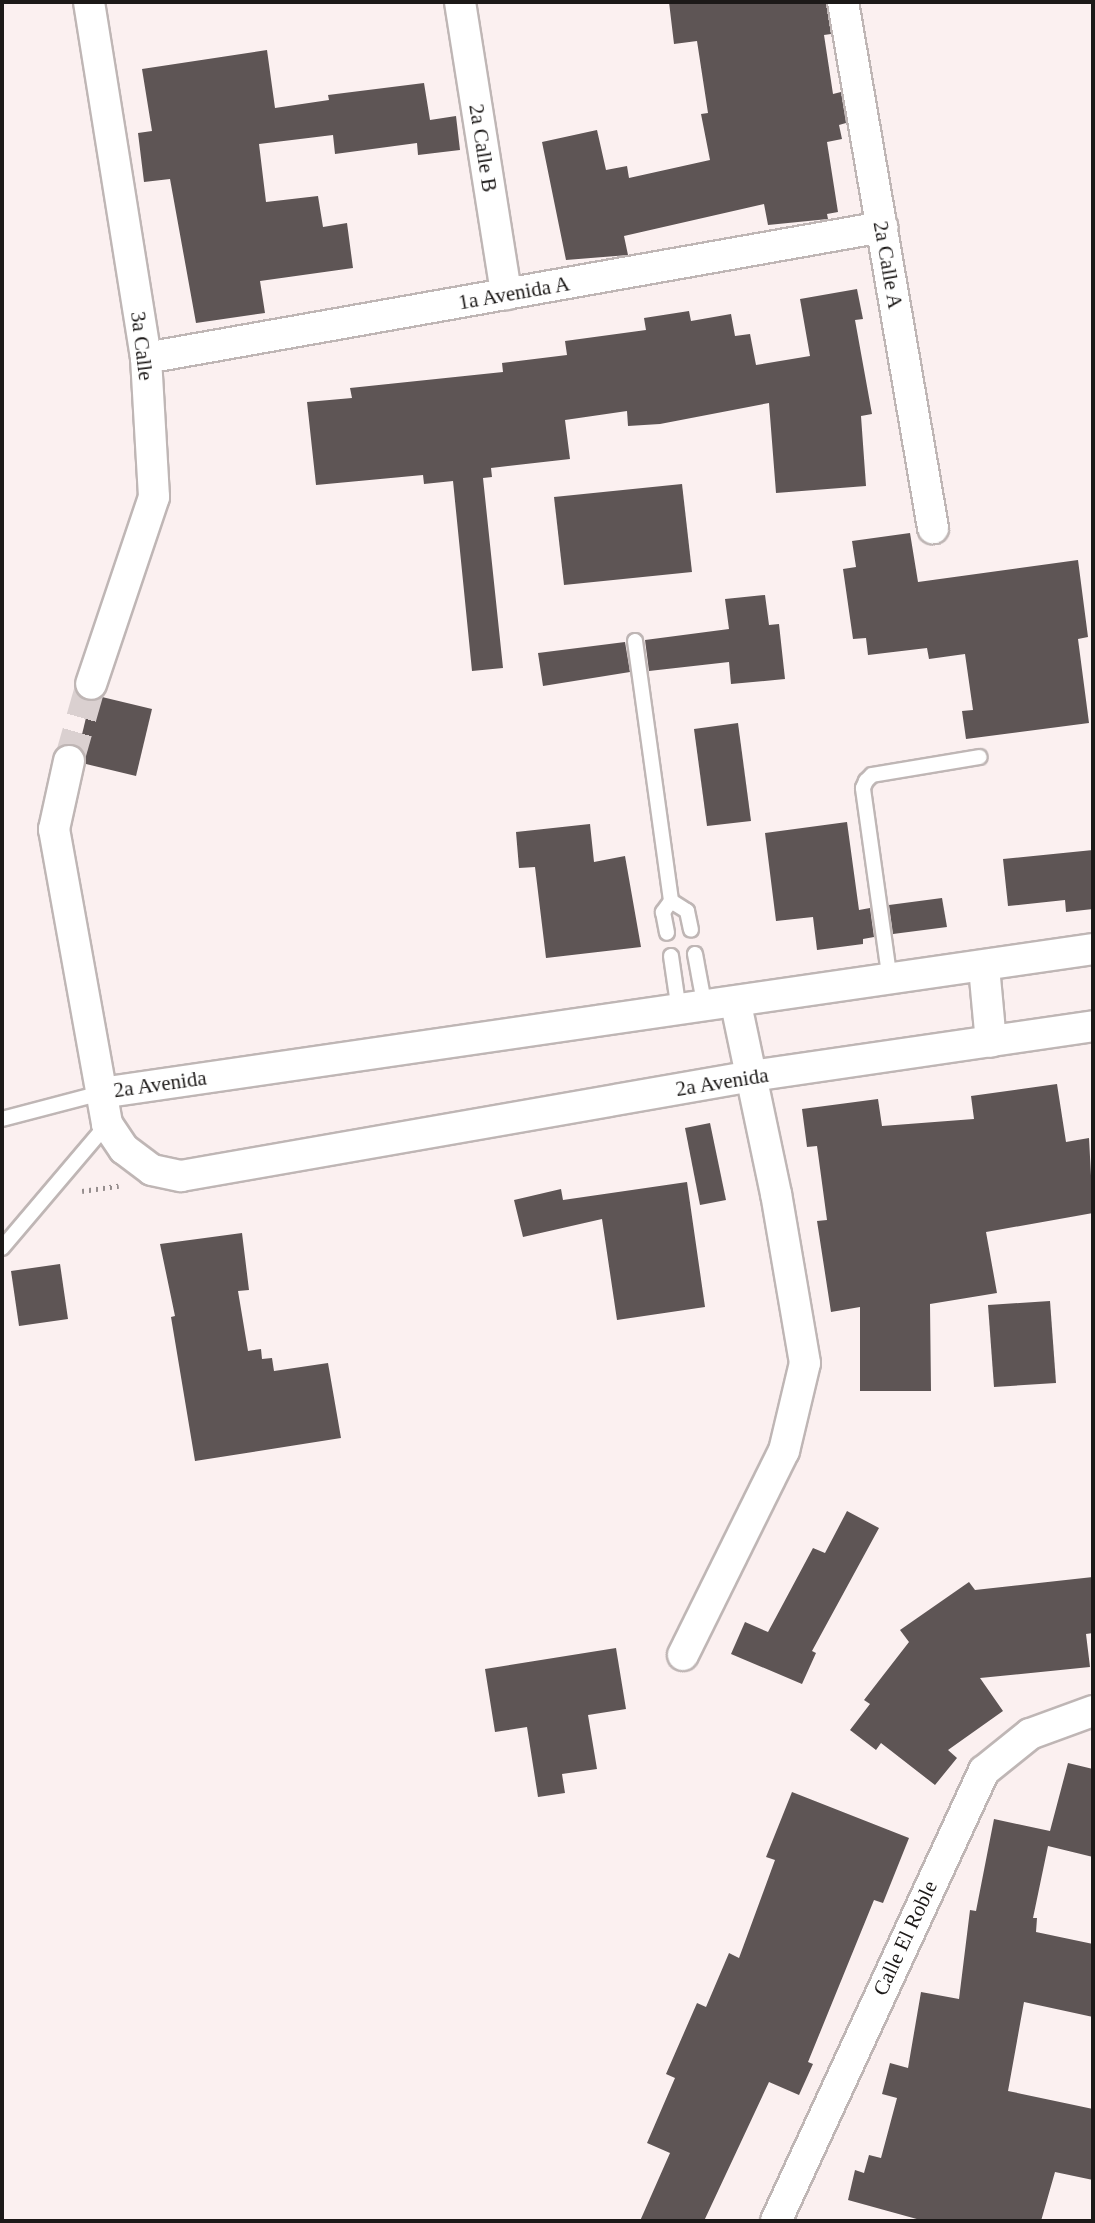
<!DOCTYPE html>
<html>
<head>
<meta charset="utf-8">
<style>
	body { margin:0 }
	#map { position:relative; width:1095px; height:2223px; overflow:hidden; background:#fbf0f0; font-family:Georgia,serif }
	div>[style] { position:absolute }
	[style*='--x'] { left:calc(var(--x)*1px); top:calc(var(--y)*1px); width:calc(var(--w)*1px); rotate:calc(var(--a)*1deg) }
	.building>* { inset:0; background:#5e5555 }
	.minor-tunnel>* { height:30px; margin-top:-15px; transform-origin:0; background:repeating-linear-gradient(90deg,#dad0d0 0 30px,transparent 0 45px) }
	.path>* { height:4.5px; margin-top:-2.25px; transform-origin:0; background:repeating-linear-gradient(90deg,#968e8e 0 2px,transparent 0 7px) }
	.roads { filter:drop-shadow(2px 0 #bfb6b5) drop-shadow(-2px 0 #bfb6b5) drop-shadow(0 2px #bfb6b5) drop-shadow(0 -2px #bfb6b5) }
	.service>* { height:14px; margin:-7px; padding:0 7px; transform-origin:7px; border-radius:7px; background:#fff }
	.minor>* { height:30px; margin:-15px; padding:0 15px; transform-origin:15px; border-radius:15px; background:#fff }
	span { translate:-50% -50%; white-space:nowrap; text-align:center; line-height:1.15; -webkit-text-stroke:7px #fff; paint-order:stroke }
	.street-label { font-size:21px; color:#1c1918 }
	.frame { position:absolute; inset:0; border:4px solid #1c1918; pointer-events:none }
</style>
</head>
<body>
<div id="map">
	<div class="building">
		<div style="clip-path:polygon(669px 2px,826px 2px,831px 34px,824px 35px,833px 94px,841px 92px,846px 123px,839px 125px,842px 139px,827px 142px,838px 212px,827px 214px,828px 219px,768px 225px,764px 204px,624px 236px,628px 255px,566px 260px,542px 142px,597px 130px,606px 170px,627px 166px,629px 178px,710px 160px,701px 114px,708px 113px,697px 41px,674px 44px)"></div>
		<div style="clip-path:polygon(267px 50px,275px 108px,329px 100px,328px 95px,424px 83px,430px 120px,456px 116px,460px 150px,418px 155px,417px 143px,335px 154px,333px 135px,259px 144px,266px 202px,318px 196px,323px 227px,347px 223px,353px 268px,260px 281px,265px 313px,196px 323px,170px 179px,144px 182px,138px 133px,152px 131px,142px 69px)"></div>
		<div style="clip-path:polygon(857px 289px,863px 319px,855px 320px,872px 414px,861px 416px,866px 486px,776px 493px,769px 403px,660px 424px,628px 426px,627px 411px,565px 420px,570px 459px,491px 468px,492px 477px,483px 478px,503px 668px,472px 671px,453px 481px,424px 484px,423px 475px,316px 485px,307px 402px,352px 398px,350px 388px,503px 372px,502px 363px,567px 355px,565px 341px,646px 330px,644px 318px,689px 311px,691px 321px,731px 314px,735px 336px,750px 334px,756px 365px,810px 356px,800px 299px)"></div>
		<div style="clip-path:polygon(682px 484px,692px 572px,564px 585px,554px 497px)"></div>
		<div style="clip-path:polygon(910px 533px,918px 582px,1078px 560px,1088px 637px,1078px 639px,1089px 723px,966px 739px,962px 711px,973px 710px,965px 654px,929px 659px,927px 648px,868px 655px,866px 638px,853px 639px,843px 569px,856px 567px,852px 541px)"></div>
		<div style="clip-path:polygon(765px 595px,769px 625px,779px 624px,785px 679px,731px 684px,729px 662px,649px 671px,645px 640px,729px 629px,725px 599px)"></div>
		<div style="clip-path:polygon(625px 642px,630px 672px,543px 686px,538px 653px)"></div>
		<div style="clip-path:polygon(102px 697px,152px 709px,136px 776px,86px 764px,79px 747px,90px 701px)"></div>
		<div style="clip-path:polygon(738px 723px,751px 821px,707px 826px,694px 729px)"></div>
		<div style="clip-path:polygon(847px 822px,859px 910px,870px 908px,874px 937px,863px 939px,863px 944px,817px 950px,813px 917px,776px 921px,765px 833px)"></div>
		<div style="clip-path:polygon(590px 824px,594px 862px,625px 856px,641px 947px,546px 958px,535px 867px,519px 868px,516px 832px)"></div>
		<div style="clip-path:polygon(1093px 850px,1093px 909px,1066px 912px,1065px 900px,1008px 906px,1003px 859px)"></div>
		<div style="clip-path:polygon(942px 898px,947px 927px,893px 934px,889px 905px)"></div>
		<div style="clip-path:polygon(1057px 1084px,1066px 1142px,1089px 1138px,1093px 1213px,986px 1232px,997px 1293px,930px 1304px,931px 1391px,860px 1391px,860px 1307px,831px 1312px,817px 1221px,827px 1220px,817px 1146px,807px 1147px,802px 1109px,878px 1099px,882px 1126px,974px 1119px,971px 1096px)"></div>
		<div style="clip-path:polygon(710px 1123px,726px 1200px,700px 1205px,685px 1128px)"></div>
		<div style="clip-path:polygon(687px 1182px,705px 1307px,617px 1320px,602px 1219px,523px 1237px,514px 1200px,561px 1189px,563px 1200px)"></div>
		<div style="clip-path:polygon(242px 1233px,249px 1290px,238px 1291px,248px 1351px,261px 1349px,262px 1359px,272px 1358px,274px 1371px,328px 1363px,341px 1438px,195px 1461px,171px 1317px,175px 1316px,160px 1244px)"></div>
		<div style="clip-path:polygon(60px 1264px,68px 1319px,19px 1326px,11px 1271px)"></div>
		<div style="clip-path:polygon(1050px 1301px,1056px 1383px,994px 1387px,988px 1305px)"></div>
		<div style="clip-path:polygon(847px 1511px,879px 1528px,812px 1651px,816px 1653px,802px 1684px,731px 1654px,745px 1622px,768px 1632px,813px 1548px,825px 1553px)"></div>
		<div style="clip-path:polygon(1093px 1577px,1093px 1633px,1086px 1634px,1090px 1667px,980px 1678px,1003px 1711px,948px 1750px,957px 1758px,935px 1785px,881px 1743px,876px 1750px,850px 1730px,870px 1704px,864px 1700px,909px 1642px,900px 1630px,969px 1582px,975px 1590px)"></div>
		<div style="clip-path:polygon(616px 1648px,626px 1709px,588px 1715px,597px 1769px,562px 1774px,565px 1793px,538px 1797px,527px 1727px,495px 1732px,485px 1669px)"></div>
		<div style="clip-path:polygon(1068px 1763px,1093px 1769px,1093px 1857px,1048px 1846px,1033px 1918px,1037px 1918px,1036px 1932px,1093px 1944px,1093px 2017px,1024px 2002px,1008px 2091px,1093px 2109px,1093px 2180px,1055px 2172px,1041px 2221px,924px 2221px,848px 2200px,855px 2170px,864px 2173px,869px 2155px,881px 2158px,897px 2098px,882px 2094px,890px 2063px,908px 2068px,921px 1992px,959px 1999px,970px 1910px,976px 1911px,994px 1819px,1050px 1831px)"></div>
		<div style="clip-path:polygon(792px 1792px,909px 1838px,883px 1903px,874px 1900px,808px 2062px,813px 2064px,799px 2095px,769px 2082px,704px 2221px,640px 2221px,670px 2153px,647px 2143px,675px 2078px,666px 2074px,697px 2003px,706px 2007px,729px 1953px,739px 1958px,775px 1860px,766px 1857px)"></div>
	</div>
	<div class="minor-tunnel">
		<div style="--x:69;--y:761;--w:80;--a:-74.1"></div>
	</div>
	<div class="path">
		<div style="--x:82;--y:1191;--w:37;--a:-8"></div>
	</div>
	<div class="roads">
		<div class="service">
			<div style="--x:635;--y:641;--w:262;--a:82.1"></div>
			<div style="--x:671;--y:901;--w:14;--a:126"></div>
			<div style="--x:663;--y:912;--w:21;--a:79"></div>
			<div style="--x:671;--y:901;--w:19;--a:32"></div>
			<div style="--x:687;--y:911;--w:19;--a:78"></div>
			<div style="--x:695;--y:954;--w:55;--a:79.5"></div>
			<div style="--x:671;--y:956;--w:56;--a:81.7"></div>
			<div style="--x:890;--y:981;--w:195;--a:-98"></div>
			<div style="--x:863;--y:788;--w:8;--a:-67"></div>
			<div style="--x:866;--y:781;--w:8;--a:-45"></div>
			<div style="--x:872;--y:775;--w:109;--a:-9.5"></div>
			<div style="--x:2;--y:1119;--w:102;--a:-14.7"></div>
			<div style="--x:2;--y:1248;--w:162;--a:-49.7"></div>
		</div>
		<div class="minor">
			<div style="--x:89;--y:2;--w:361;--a:80.9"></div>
			<div style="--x:146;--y:358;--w:139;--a:86.7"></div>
			<div style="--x:154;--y:497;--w:197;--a:108.6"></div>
			<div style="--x:460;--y:2;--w:296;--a:81"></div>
			<div style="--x:843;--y:2;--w:534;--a:80.29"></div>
			<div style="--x:146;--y:358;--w:748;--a:-10.09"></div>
			<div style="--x:69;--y:761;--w:70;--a:102.4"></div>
			<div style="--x:54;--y:829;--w:300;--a:79.8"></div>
			<div style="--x:107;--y:1124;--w:30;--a:56"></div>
			<div style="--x:124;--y:1149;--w:35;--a:37"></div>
			<div style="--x:152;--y:1170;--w:30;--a:12"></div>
			<div style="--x:181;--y:1176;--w:580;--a:-9.93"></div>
			<div style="--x:752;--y:1076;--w:345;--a:-8.3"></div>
			<div style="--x:984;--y:967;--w:75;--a:84.7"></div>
			<div style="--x:101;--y:1093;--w:1002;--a:-8.26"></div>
			<div style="--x:683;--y:1655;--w:228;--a:-63.7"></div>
			<div style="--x:784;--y:1451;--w:90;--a:-76.6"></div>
			<div style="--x:805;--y:1363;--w:171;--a:-99.7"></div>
			<div style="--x:776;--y:1194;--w:194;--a:-101.9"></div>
			<div style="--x:776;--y:2221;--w:496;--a:-65.2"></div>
			<div style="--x:984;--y:1771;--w:59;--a:-38.8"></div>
			<div style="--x:1030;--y:1734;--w:67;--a:-20.1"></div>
		</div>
	</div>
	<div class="street-label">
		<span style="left:483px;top:148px;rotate:81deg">2a Calle B</span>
		<span style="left:888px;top:265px;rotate:80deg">2a Calle A</span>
		<span style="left:514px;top:293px;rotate:-10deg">1a Avenida A</span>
		<span style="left:142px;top:346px;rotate:83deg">3a Calle</span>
		<span style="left:722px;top:1082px;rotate:-9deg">2a Avenida</span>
		<span style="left:160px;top:1084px;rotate:-8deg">2a Avenida</span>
		<span style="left:905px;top:1938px;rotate:-65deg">Calle El Roble</span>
	</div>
	<div class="frame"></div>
</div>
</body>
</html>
